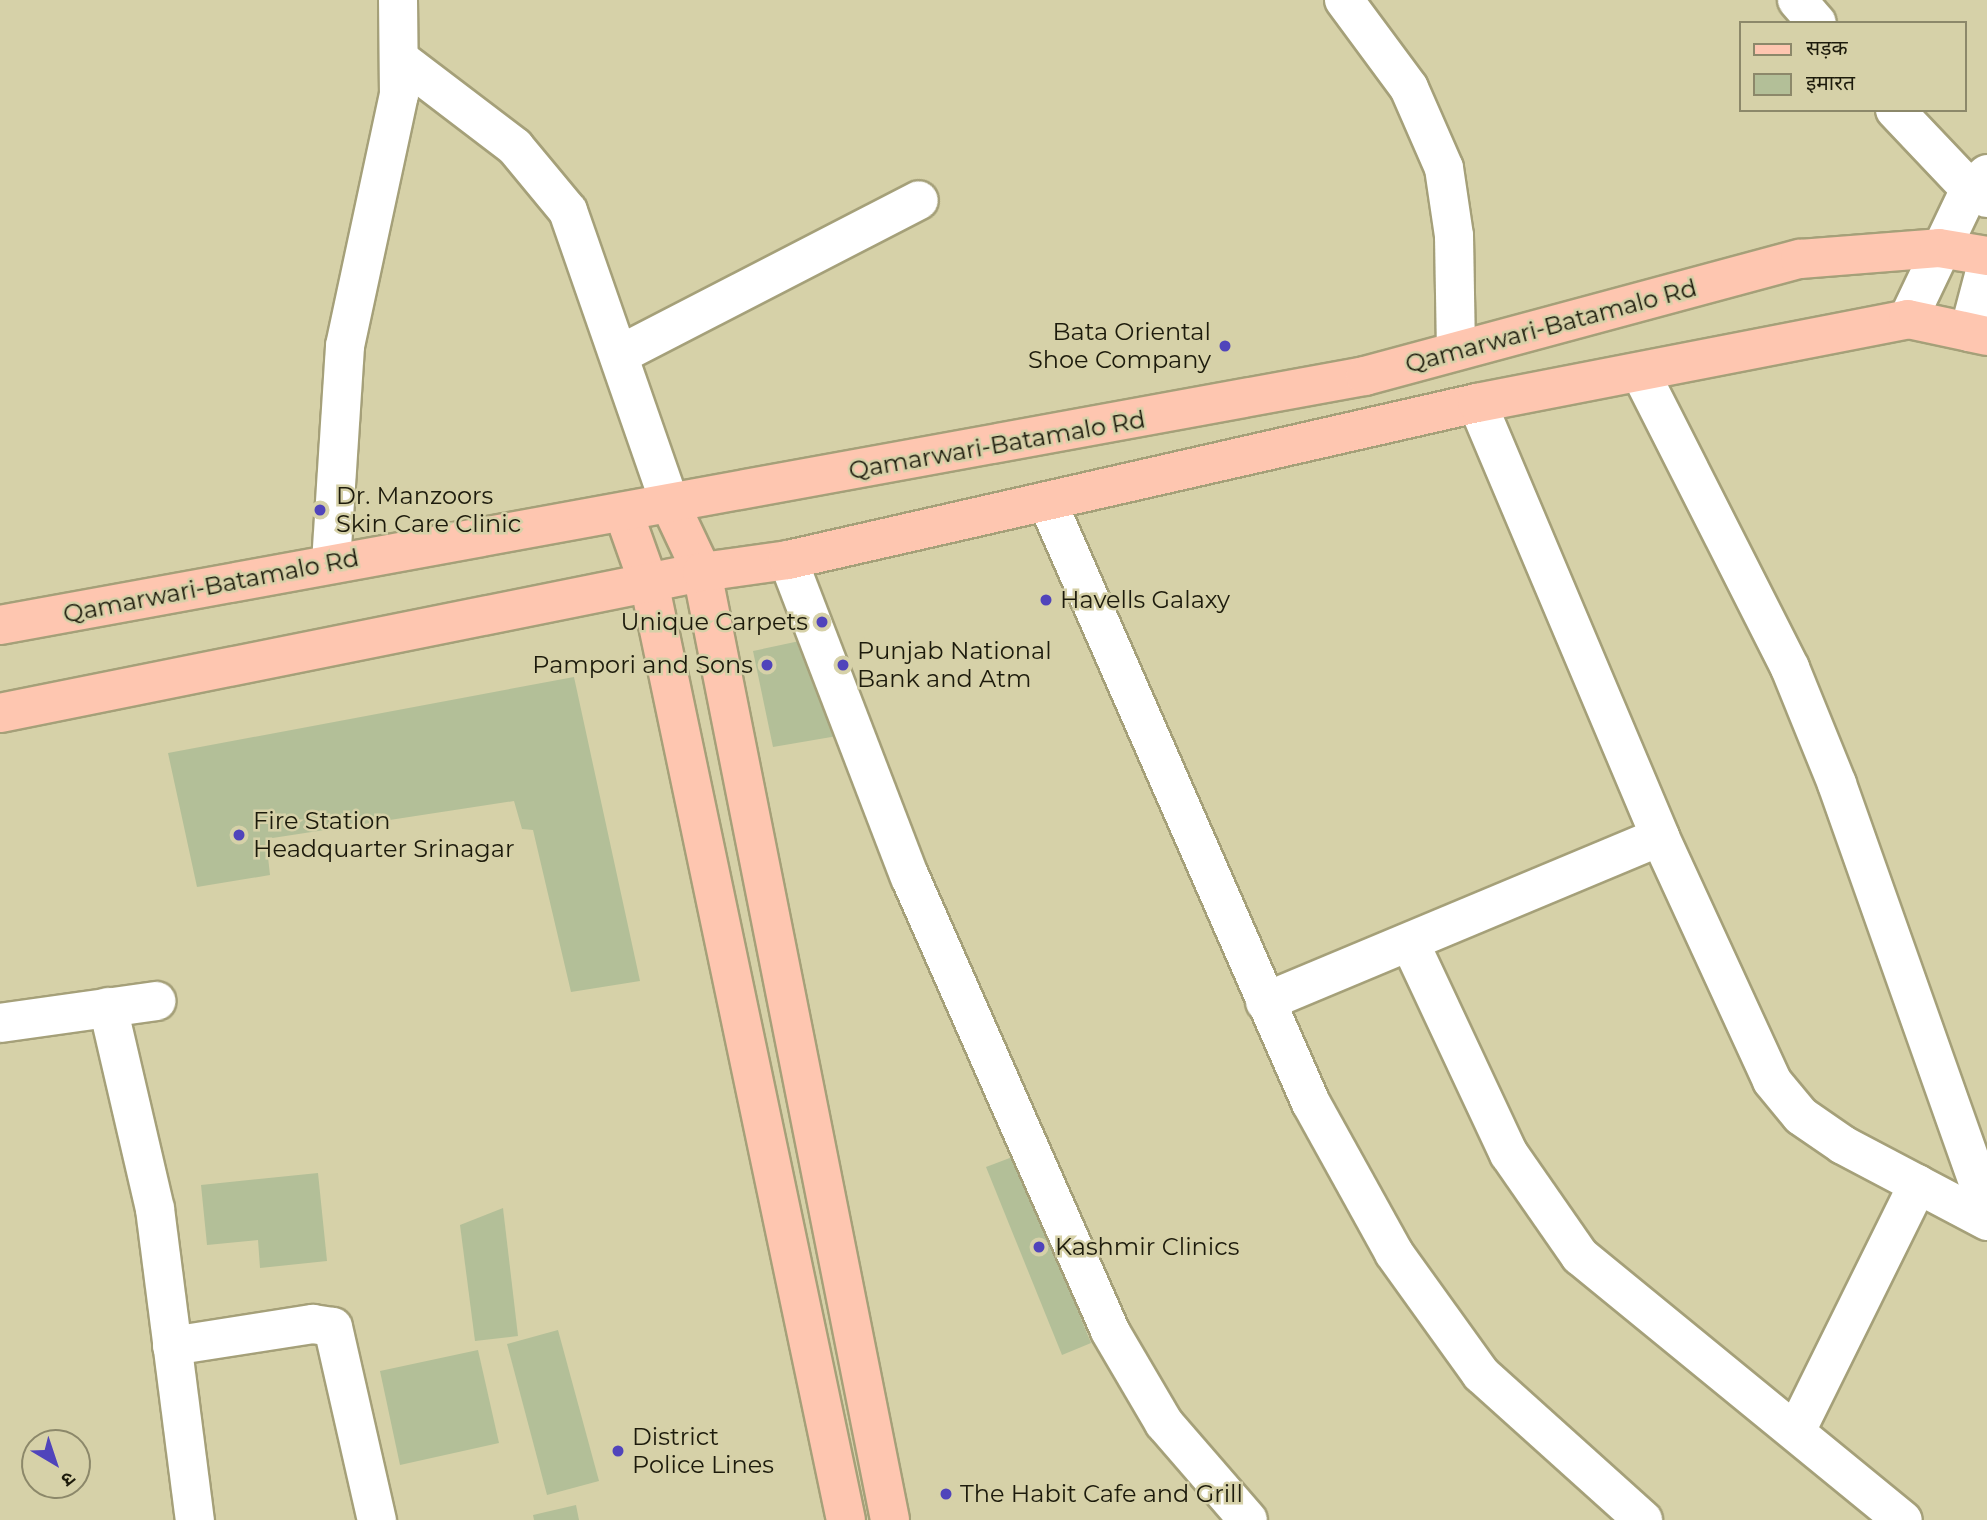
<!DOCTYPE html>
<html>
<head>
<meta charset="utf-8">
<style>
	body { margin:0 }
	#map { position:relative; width:1987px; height:1520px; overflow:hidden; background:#d6d1a8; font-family:Montserrat,"Noto Sans Devanagari",sans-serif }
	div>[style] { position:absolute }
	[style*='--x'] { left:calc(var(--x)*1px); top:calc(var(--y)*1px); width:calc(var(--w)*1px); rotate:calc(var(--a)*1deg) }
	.building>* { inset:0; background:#b3bf98 }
	.roads { filter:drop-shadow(2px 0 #a5a079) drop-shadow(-2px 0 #a5a079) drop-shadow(0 2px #a5a079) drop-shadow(0 -2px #a5a079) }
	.minor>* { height:38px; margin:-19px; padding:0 19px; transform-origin:19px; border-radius:19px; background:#fff }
	.major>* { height:38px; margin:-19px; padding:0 19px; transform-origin:19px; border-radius:19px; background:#fec6b0 }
	.dots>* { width:19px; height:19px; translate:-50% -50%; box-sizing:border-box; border:4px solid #d6d1a8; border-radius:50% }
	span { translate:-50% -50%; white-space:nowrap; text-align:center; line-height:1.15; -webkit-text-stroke:5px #d6d1a8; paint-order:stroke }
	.street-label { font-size:24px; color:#1d1b0c }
	.poi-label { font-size:24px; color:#1d1b0c }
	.right { translate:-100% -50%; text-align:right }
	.left { translate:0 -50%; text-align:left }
	.legend { position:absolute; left:1739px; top:21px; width:228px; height:91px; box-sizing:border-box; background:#d6d1a8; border:2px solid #8c886a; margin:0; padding:9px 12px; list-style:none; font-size:21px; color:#1d1b0c }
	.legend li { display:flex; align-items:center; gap:14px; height:35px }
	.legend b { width:35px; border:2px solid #8c886a }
	.north { position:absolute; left:21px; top:1429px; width:70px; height:70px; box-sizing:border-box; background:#d6d1a8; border:2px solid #8c886a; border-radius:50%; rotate:141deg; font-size:19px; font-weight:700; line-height:28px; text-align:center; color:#1d1b0c }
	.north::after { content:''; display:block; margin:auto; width:24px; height:32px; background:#5044bb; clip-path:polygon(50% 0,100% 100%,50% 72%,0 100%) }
</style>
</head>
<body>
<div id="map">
	<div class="building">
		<div style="clip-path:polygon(809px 639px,843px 735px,773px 747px,753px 651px)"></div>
		<div style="clip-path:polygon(574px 677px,640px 981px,571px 992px,533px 830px,522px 829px,514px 801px,266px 839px,270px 875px,197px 887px,168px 753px)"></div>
		<div style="clip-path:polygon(1015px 1156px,1091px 1343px,1062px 1355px,986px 1167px)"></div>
		<div style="clip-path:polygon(318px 1173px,327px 1261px,260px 1268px,258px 1240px,207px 1245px,201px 1185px)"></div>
		<div style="clip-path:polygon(503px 1208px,518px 1336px,475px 1341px,460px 1225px)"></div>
		<div style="clip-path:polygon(558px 1330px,599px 1481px,547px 1495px,507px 1344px)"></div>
		<div style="clip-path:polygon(478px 1350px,499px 1443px,400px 1465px,380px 1371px)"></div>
		<div style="clip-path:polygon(576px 1505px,579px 1520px,534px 1520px,533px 1515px)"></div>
	</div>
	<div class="roads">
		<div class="minor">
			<div style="--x:1344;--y:0;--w:109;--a:53.5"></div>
			<div style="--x:1409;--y:88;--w:87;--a:66.4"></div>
			<div style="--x:1444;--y:168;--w:69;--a:81.6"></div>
			<div style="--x:1454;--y:236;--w:114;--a:89"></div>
			<div style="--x:1797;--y:0;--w:30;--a:49"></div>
			<div style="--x:401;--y:60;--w:143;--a:37.3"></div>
			<div style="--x:515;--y:147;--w:83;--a:50.4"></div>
			<div style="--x:568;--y:211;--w:310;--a:70.8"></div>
			<div style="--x:1895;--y:110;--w:109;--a:46.5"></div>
			<div style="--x:1970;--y:189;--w:19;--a:28"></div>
			<div style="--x:1908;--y:319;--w:144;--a:-64.5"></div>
			<div style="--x:1970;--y:189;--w:23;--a:-41"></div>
			<div style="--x:1969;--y:332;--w:70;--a:-75.2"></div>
			<div style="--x:621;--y:354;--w:335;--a:-27.3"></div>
			<div style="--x:1641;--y:374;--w:330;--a:63.1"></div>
			<div style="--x:1790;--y:668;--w:125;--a:67.9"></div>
			<div style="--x:1837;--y:784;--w:450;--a:70.5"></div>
			<div style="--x:1477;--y:403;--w:471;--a:67.1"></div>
			<div style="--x:1660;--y:837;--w:268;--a:65.3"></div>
			<div style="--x:1772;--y:1081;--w:45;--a:50.4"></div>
			<div style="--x:1801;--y:1116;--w:51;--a:34.6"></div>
			<div style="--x:1843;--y:1145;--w:163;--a:27.8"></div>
			<div style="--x:1049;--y:506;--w:652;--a:66.31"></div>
			<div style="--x:1311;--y:1103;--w:171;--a:61"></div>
			<div style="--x:1394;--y:1253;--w:149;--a:54.3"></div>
			<div style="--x:1481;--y:1374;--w:218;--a:42"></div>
			<div style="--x:788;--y:560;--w:340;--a:69"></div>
			<div style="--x:910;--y:877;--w:496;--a:66.2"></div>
			<div style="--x:1110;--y:1331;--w:107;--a:59.6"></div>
			<div style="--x:1164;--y:1423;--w:128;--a:49.1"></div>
			<div style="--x:331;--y:563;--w:217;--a:-86.3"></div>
			<div style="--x:345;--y:346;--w:257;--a:-77.9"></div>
			<div style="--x:399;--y:95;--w:95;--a:-90.6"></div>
			<div style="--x:1410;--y:943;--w:233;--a:64.9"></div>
			<div style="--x:1509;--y:1154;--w:124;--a:55.2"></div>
			<div style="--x:1580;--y:1256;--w:417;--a:39.3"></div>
			<div style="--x:1265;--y:1002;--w:428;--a:-22.7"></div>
			<div style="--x:108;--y:1007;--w:207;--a:76.9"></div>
			<div style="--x:155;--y:1209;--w:314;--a:82.7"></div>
			<div style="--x:0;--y:1023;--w:158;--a:-8"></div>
			<div style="--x:172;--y:1346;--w:143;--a:-8.9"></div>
			<div style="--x:313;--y:1324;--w:20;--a:9"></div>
			<div style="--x:333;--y:1327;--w:198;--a:77.2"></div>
			<div style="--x:1797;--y:1429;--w:273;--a:-63.7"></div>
		</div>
		<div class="major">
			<div style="--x:670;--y:504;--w:75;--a:64.8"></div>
			<div style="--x:702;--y:572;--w:966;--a:78.78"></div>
			<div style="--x:624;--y:514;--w:77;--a:70.4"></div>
			<div style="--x:650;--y:587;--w:953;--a:78.14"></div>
			<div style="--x:0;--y:625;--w:1388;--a:-10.34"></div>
			<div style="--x:1365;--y:376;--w:450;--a:-15.1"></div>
			<div style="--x:1800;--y:259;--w:139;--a:-4.5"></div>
			<div style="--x:1939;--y:248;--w:49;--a:9.5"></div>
			<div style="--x:0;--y:713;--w:716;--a:-11.36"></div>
			<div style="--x:702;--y:572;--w:87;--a:-7.9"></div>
			<div style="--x:788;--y:560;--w:707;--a:-12.84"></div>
			<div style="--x:1477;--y:403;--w:439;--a:-11"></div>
			<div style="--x:1908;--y:319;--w:81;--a:12.1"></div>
		</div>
	</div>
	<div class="dots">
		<div style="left:1225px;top:346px;background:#5044bb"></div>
		<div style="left:320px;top:510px;background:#5044bb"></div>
		<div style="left:1046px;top:600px;background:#5044bb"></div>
		<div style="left:822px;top:622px;background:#5044bb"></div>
		<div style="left:767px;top:665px;background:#5044bb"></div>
		<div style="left:843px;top:665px;background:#5044bb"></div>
		<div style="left:239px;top:835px;background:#5044bb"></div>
		<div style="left:1039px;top:1247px;background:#5044bb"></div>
		<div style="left:618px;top:1451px;background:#5044bb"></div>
		<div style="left:946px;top:1494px;background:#5044bb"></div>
	</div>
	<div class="street-label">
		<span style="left:1551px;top:326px;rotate:-15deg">Qamarwari-Batamalo Rd</span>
		<span style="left:997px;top:445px;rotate:-10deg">Qamarwari-Batamalo Rd</span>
		<span style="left:211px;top:586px;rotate:-11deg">Qamarwari-Batamalo Rd</span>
	</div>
	<div class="poi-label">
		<span class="right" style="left:1211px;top:346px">Bata Oriental<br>Shoe Company</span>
		<span class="left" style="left:336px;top:510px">Dr. Manzoors<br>Skin Care Clinic</span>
		<span class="left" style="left:1060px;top:600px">Havells Galaxy</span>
		<span class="right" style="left:808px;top:622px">Unique Carpets</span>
		<span class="left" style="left:857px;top:665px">Punjab National<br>Bank and Atm</span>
		<span class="right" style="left:753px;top:665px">Pampori and Sons</span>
		<span class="left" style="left:253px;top:835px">Fire Station<br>Headquarter Srinagar</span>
		<span class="left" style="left:1055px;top:1247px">Kashmir Clinics</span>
		<span class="left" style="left:632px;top:1451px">District<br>Police Lines</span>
		<span class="left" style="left:960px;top:1494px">The Habit Cafe and Grill</span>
	</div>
	<ul class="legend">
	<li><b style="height:9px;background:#fec6b0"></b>सड़क</li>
	<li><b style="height:19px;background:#b3bf98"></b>इमारत</li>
	</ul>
	<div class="north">उ</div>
</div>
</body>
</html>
